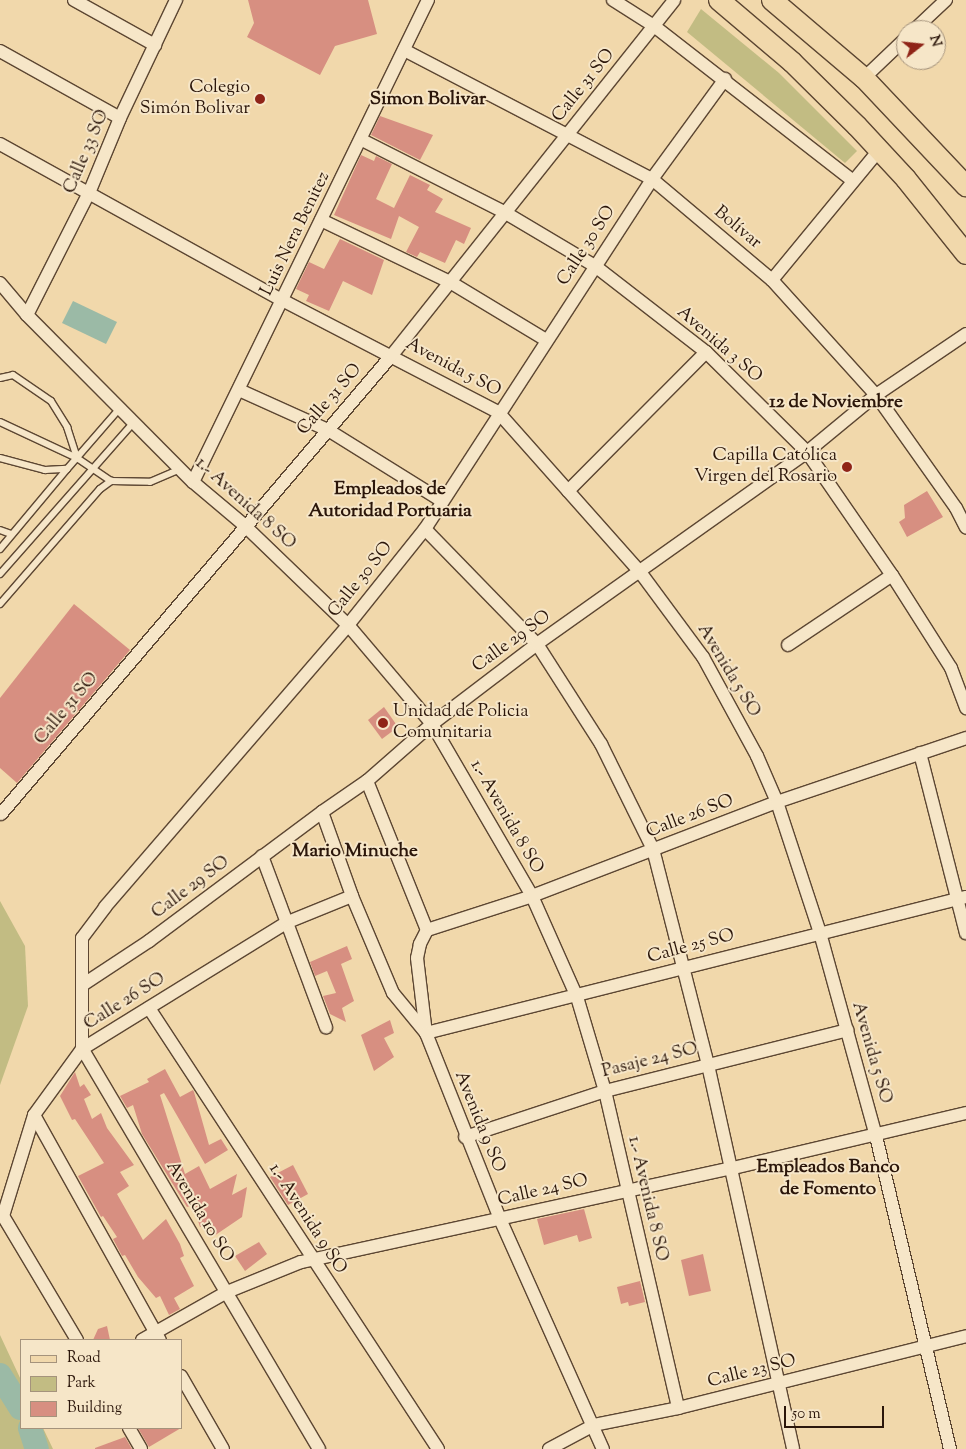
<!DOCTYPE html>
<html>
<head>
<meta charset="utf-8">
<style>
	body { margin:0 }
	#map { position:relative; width:966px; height:1449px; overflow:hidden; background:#f1d8ab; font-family:"Sorts Mill Goudy",serif }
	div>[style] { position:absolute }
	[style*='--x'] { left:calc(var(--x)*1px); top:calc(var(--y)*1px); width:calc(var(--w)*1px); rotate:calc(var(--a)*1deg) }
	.green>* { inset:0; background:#c2bc83 }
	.water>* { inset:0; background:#9bbaa6 }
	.river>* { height:24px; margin:-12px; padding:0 12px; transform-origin:12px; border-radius:12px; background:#9bbaa6 }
	.building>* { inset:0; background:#d78f81 }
	.roads { filter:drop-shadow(1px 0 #5c4632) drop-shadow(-1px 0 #5c4632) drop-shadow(0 1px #5c4632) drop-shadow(0 -1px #5c4632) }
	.service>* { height:6px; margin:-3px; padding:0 3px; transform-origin:3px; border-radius:3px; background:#f6e6c8 }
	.minor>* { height:12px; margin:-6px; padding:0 6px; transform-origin:6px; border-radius:6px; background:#f6e6c8 }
	.primary>* { height:20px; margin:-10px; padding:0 10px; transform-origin:10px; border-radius:10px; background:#f1d8ab }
	.dots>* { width:14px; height:14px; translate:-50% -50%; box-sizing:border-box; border:2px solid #f6e6c8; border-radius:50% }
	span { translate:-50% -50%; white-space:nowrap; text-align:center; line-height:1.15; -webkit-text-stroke:4px #f6e6c8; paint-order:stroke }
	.street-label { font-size:18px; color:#2b160a }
	.poi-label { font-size:18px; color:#2b160a }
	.right { translate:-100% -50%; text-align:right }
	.left { translate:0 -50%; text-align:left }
	.neighbourhood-label { font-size:19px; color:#2b160a; font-weight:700 }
	.legend { position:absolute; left:20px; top:1339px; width:162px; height:90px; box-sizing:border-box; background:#f6e6c8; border:1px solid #a5937c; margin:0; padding:6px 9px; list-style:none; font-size:15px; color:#2b160a }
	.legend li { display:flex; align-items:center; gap:10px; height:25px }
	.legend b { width:25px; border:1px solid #a5937c }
	.north { position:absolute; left:896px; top:20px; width:50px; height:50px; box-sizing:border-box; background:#f6e6c8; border:1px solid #a5937c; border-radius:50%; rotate:74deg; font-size:14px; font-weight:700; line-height:20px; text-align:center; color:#2b160a }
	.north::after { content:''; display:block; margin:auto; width:18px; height:22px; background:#8f2418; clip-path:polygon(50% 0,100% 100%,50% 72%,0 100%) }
	.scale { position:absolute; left:784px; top:1406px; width:100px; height:22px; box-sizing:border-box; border:2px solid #2b160a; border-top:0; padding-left:6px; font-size:15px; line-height:18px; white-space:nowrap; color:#2b160a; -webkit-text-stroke:4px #f6e6c8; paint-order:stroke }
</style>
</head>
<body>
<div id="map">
	<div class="green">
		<div style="clip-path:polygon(701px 9px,779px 73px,857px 151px,845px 163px,687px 32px)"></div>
		<div style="clip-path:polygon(0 901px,25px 946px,28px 1006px,0 1085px)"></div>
		<div style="clip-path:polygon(0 1335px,21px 1380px,21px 1428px,43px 1428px,53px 1449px,0 1449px)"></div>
	</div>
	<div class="water">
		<div style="clip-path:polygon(73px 301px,117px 322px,106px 344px,62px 323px)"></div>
	</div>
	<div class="river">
		<div style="--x:0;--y:1375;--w:39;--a:58"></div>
		<div style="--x:30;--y:1428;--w:22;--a:72"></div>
	</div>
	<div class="building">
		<div style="clip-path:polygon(248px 0,368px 0,377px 34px,335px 46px,320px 75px,247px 37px,254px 23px)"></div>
		<div style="clip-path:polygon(380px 116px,433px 135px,420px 160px,371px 135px)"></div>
		<div style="clip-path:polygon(361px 155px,374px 161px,376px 156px,392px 164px,376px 199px,394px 208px,410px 175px,430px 185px,427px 190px,443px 199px,435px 212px,471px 228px,464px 244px,456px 240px,445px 263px,420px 252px,417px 257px,406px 252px,419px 227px,399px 216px,391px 239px,334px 215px)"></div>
		<div style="clip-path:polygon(340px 239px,384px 260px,372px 295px,343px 281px,329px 311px,306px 301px,309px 295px,296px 289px,309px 262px,324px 269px)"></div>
		<div style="clip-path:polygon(927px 491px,943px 517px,907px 537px,899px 522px,905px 518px,904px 505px)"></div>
		<div style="clip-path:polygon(74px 604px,130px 650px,17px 783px,0 768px,0 698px)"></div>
		<div style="clip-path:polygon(384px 707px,398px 727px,382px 739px,368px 720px)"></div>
		<div style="clip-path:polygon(347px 946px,352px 959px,341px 964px,354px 1001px,342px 1008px,346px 1022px,330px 1014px,323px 996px,336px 993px,327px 971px,315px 976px,310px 962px)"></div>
		<div style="clip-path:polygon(390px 1020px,394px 1033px,384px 1038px,394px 1057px,374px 1071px,361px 1035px)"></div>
		<div style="clip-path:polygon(165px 1069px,180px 1097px,193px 1090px,194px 1092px,209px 1145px,221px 1139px,228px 1150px,205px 1164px,164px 1093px,160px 1095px,185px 1174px,199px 1166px,210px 1189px,237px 1174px,232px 1195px,247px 1187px,242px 1217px,214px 1236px,206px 1224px,200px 1227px,193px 1205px,187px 1207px,142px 1134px,133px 1105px,127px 1108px,120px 1096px,149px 1082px,147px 1079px)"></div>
		<div style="clip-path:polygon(75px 1072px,80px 1087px,84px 1084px,91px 1095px,84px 1099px,92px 1119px,101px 1113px,107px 1128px,134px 1165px,120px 1172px,129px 1186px,117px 1194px,143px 1240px,166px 1219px,180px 1244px,184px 1256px,180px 1258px,194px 1286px,174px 1298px,180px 1309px,169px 1315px,160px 1296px,156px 1298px,138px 1277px,125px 1255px,122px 1256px,113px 1239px,117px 1237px,103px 1216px,101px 1217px,78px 1176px,104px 1163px,75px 1119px,72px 1120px,60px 1096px)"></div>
		<div style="clip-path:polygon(293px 1165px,308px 1194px,288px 1205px,270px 1177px)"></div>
		<div style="clip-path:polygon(584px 1209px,592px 1238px,579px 1242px,577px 1235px,544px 1245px,537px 1219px)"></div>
		<div style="clip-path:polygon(259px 1242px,267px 1254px,245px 1271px,235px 1256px)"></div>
		<div style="clip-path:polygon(703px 1254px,711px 1291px,689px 1296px,681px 1260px)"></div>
		<div style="clip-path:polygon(640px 1281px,645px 1302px,629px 1306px,628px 1302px,621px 1304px,617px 1287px)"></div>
		<div style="clip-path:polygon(107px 1326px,110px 1340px,93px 1340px,98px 1329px)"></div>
		<div style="clip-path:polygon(138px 1428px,181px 1428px,149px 1447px)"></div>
		<div style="clip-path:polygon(125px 1437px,132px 1449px,95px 1449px,95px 1448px)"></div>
	</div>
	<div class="roads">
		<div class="service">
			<div style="--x:0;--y:378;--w:13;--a:-13"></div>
			<div style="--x:13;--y:375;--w:46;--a:34.4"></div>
			<div style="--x:51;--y:401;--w:31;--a:58"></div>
			<div style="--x:67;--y:427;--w:33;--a:72"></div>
			<div style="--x:0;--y:422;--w:85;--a:25.1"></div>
			<div style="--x:77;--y:458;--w:41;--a:34.1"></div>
			<div style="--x:0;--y:458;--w:47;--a:14.9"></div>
			<div style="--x:45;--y:470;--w:22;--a:-3"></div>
			<div style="--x:67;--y:469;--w:81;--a:-49"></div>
			<div style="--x:0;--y:530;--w:12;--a:20"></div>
			<div style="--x:0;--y:549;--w:104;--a:-50.1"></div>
			<div style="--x:0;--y:574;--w:203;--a:-48.6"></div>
			<div style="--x:0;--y:604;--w:152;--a:-49"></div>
			<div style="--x:100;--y:489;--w:14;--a:-36"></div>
			<div style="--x:111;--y:481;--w:39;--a:1"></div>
			<div style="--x:150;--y:482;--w:33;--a:-23"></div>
		</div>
		<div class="minor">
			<div style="--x:74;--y:0;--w:93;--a:29.1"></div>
			<div style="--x:613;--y:0;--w:49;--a:32.4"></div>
			<div style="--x:654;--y:26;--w:252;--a:37.9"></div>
			<div style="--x:914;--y:30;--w:44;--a:-43.2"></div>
			<div style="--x:404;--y:50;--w:280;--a:27.5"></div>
			<div style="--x:652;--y:179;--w:157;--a:40.1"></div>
			<div style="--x:772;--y:280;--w:155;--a:47.9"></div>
			<div style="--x:876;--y:395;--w:138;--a:54.7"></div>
			<div style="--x:956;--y:508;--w:22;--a:63"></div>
			<div style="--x:0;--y:51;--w:137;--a:29.2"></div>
			<div style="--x:864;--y:78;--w:58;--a:-43.6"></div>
			<div style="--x:362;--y:140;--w:159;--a:26.9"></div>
			<div style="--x:504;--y:212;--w:106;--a:30.7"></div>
			<div style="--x:595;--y:266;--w:140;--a:37.8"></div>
			<div style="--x:706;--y:352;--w:142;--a:44.7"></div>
			<div style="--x:807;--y:452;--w:150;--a:55.4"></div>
			<div style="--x:892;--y:575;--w:110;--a:57.6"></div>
			<div style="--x:951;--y:668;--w:43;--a:69.4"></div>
			<div style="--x:0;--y:144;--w:322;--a:29"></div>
			<div style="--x:282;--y:300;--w:243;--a:27.4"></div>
			<div style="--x:498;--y:412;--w:214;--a:48.4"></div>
			<div style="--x:640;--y:572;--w:106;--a:53.5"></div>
			<div style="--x:703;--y:657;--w:113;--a:61.4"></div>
			<div style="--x:757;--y:756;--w:50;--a:66.5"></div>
			<div style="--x:777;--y:802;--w:138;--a:71.8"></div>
			<div style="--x:820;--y:933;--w:211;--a:74.6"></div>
			<div style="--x:876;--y:1136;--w:322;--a:76.7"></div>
			<div style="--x:321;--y:220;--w:143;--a:25.7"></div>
			<div style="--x:450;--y:282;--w:112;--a:31.1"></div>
			<div style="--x:772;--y:280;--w:168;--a:-50.5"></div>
			<div style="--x:0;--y:283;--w:42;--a:49.8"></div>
			<div style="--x:27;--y:315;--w:235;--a:45.2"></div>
			<div style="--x:193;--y:482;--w:67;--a:40.1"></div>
			<div style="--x:244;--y:525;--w:144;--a:43.9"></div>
			<div style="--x:348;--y:625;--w:130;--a:49.7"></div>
			<div style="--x:432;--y:724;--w:199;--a:59.8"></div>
			<div style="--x:532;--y:896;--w:111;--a:66"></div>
			<div style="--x:577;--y:997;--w:98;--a:73.4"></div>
			<div style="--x:605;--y:1091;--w:325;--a:77"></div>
			<div style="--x:27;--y:315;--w:137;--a:-63.1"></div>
			<div style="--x:89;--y:193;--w:81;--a:-67.5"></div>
			<div style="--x:120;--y:118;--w:131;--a:-64.6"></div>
			<div style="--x:239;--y:390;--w:98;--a:24.2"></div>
			<div style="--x:328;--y:430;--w:134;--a:31.9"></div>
			<div style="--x:193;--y:482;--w:536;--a:-64.01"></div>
			<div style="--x:568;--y:491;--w:196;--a:-45.2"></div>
			<div style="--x:425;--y:529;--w:161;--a:45.8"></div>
			<div style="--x:537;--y:644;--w:119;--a:57.4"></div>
			<div style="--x:601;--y:744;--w:117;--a:63.7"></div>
			<div style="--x:653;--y:849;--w:223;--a:75.7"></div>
			<div style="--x:708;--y:1065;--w:393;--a:77.5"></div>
			<div style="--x:788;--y:645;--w:125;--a:-33.9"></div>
			<div style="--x:920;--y:753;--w:186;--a:75.7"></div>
			<div style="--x:367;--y:781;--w:161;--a:68.1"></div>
			<div style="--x:427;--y:930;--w:16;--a:117"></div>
			<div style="--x:420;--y:944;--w:14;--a:102"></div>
			<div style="--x:417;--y:958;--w:76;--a:83.2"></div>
			<div style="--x:426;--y:1033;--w:557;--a:-14.14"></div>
			<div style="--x:322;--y:812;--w:89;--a:70.3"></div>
			<div style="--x:352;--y:896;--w:105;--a:67.1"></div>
			<div style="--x:393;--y:993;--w:52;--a:50.5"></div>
			<div style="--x:426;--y:1033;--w:200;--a:68.3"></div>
			<div style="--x:500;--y:1219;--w:252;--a:65.9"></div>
			<div style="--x:1;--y:814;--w:603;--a:-49.57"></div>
			<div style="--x:392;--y:355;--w:453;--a:-51.5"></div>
			<div style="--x:262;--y:856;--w:183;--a:69.5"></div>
			<div style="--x:427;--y:930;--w:110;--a:-17.9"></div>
			<div style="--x:532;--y:896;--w:262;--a:-21"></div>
			<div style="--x:777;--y:802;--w:200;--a:-18.7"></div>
			<div style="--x:84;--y:984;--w:78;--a:-33.5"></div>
			<div style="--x:149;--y:941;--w:216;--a:-36.7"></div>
			<div style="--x:322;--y:812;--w:55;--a:-34.6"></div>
			<div style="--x:367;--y:781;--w:86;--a:-41.2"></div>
			<div style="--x:432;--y:724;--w:132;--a:-37.3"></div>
			<div style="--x:537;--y:644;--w:331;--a:-35.4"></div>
			<div style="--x:807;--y:452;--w:89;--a:-39.6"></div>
			<div style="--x:876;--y:395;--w:109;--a:-34.1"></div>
			<div style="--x:149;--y:1008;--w:527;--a:56.76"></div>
			<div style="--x:34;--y:1115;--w:258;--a:60.8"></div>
			<div style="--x:465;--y:1137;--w:147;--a:-18.2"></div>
			<div style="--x:605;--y:1091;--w:250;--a:-14.1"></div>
			<div style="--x:77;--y:1340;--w:144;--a:-120.8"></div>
			<div style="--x:3;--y:1216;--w:106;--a:-72.9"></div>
			<div style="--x:34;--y:1115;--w:82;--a:-54"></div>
			<div style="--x:82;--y:1049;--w:242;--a:-31.7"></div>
			<div style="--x:288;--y:922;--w:69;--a:-22.1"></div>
			<div style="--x:142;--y:1340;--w:98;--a:-29.5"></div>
			<div style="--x:227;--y:1292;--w:80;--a:-22.1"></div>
			<div style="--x:301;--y:1262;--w:438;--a:-12.3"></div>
			<div style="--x:729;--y:1169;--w:244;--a:-13.3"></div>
			<div style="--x:181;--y:1376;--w:84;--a:60.1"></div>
			<div style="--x:129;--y:1428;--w:24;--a:60"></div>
			<div style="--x:319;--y:1449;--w:465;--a:-120.6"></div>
			<div style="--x:82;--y:1049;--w:111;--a:-90"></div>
			<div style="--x:82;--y:938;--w:39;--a:-53"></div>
			<div style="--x:105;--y:907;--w:372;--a:-49.2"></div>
			<div style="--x:348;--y:625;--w:123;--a:-51.3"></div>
			<div style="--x:425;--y:529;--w:417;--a:-57"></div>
			<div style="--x:652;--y:179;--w:124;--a:-53.9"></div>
			<div style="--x:549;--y:1449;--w:51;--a:-28.1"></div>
			<div style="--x:594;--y:1425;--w:86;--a:-11.4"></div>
			<div style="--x:678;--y:1408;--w:297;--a:-14"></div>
		</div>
		<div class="primary">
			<div style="--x:719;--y:0;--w:96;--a:40.3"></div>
			<div style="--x:792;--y:62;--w:91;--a:44.6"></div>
			<div style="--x:857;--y:126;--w:72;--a:47.2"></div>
			<div style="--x:906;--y:179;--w:96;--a:51.3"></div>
			<div style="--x:772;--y:0;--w:121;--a:40.3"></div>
			<div style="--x:864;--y:78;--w:149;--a:46.6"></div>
		</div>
	</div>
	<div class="dots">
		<div style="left:260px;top:99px;background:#8f2418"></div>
		<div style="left:847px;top:467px;background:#8f2418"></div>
		<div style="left:383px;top:723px;background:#8f2418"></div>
	</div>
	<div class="street-label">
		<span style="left:584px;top:86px;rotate:-51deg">Calle 31 SO</span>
		<span style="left:87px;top:152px;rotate:-67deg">Calle 33 SO</span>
		<span style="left:737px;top:228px;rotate:40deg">Bolívar</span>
		<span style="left:296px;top:234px;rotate:-64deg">Luis Nera Benitez</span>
		<span style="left:587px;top:246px;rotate:-57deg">Calle 30 SO</span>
		<span style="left:719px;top:345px;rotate:41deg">Avenida 3 SO</span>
		<span style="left:453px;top:368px;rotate:28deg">Avenida 5 SO</span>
		<span style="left:330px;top:400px;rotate:-49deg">Calle 31 SO</span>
		<span style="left:245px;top:504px;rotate:42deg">1.- Avenida 8 SO</span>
		<span style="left:361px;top:580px;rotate:-51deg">Calle 30 SO</span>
		<span style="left:512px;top:642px;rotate:-36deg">Calle 29 SO</span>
		<span style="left:728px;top:671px;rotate:59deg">Avenida 5 SO</span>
		<span style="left:67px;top:709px;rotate:-50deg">Calle 31 SO</span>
		<span style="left:506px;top:817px;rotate:60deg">1.- Avenida 8 SO</span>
		<span style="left:690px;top:817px;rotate:-21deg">Calle 26 SO</span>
		<span style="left:191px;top:888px;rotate:-37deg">Calle 29 SO</span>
		<span style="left:691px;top:947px;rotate:-15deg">Calle 25 SO</span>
		<span style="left:125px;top:1002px;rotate:-32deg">Calle 26 SO</span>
		<span style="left:871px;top:1053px;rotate:74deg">Avenida 5 SO</span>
		<span style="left:650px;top:1061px;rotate:-14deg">Pasaje 24 SO</span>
		<span style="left:479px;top:1122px;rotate:68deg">Avenida 9 SO</span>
		<span style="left:543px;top:1191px;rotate:-13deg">Calle 24 SO</span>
		<span style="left:647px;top:1199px;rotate:77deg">1.- Avenida 8 SO</span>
		<span style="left:199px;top:1212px;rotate:59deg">Avenida 10 SO</span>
		<span style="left:307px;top:1219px;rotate:57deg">1.- Avenida 9 SO</span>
		<span style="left:752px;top:1372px;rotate:-14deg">Calle 23 SO</span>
	</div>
	<div class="poi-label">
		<span class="right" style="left:250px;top:99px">Colegio<br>Simón Bolivar</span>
		<span class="right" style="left:837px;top:467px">Capilla Católica<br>Virgen del Rosario</span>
		<span class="left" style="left:393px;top:723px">Unidad de Policia<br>Comunitaria</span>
	</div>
	<div class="neighbourhood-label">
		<span style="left:428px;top:100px">Simon Bolivar</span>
		<span style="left:836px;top:403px">12 de Noviembre</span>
		<span style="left:390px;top:501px">Empleados de<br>Autoridad Portuaria</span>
		<span style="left:355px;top:852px">Mario Minuche</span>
		<span style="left:828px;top:1179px">Empleados Banco<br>de Fomento</span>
	</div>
	<ul class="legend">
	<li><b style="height:6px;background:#f1d8ab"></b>Road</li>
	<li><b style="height:14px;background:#c2bc83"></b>Park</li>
	<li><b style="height:14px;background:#d78f81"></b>Building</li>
	</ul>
	<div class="north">N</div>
	<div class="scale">50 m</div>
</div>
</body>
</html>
